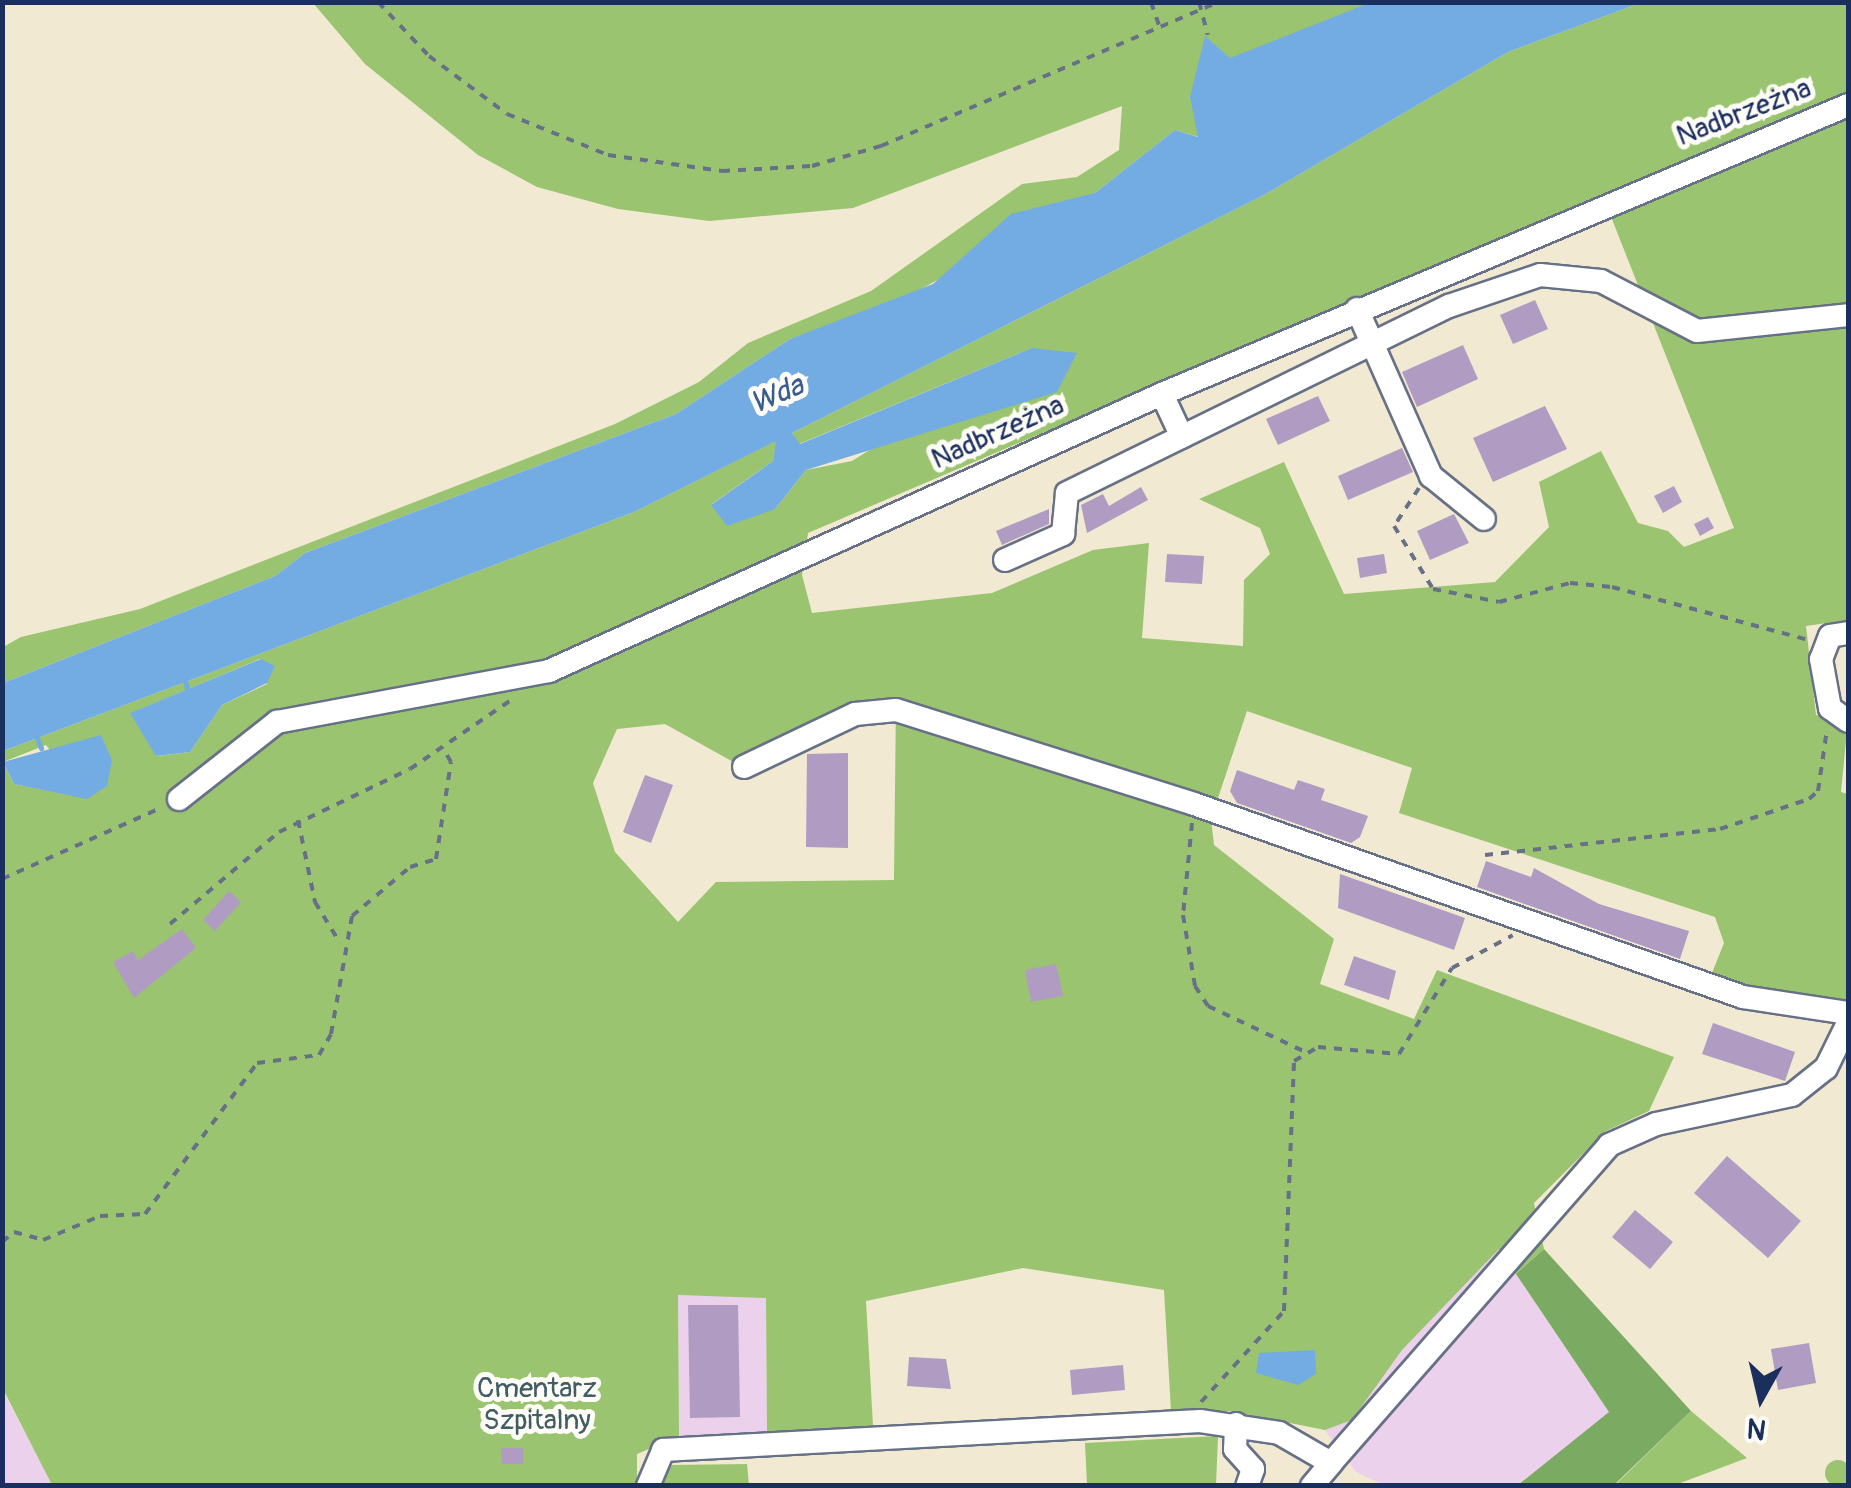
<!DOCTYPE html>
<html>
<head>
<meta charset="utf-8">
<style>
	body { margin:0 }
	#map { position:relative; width:1851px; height:1488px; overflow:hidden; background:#f1e9d1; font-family:Pangolin,sans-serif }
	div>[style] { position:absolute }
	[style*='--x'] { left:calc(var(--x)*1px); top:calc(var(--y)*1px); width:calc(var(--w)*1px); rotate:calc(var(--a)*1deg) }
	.built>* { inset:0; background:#ebd1eb }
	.green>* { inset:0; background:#9ac470 }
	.round { border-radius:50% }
	.forest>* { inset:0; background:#7baa62 }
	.water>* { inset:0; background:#73ace3 }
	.stream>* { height:5px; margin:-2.5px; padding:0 2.5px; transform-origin:2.5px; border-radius:2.5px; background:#73ace3 }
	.building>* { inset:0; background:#b09cc3 }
	.path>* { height:4px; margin-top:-2px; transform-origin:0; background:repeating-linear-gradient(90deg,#667086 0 8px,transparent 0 16px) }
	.roads { filter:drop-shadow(2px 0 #667086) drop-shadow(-2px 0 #667086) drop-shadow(0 2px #667086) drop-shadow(0 -2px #667086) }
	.minor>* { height:22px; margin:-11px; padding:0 11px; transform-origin:11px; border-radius:11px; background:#fff }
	span { translate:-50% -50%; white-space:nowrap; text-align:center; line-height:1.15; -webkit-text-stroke:10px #fdfcf7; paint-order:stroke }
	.street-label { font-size:28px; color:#1b2f5e }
	.park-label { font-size:28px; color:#415c63 }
	.water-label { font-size:30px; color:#3a5b8d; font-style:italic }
	.frame { position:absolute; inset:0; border:5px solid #1b2f5e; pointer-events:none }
	.north { position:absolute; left:1711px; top:1348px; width:100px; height:100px; -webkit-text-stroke:8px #fdfcf7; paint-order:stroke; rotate:188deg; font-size:28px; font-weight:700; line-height:40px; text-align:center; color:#1b2f5e }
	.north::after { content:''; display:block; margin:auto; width:35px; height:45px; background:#1b2f5e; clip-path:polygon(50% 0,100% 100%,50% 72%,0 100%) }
</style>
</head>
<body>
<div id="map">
	<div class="built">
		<div style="clip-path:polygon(1499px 1248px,1610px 1412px,1518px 1485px,1384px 1485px,1356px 1472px,1325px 1430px,1352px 1420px,1402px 1350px)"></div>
		<div style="clip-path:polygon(678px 1295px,766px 1297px,767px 1434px,679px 1436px)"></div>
		<div style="clip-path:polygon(2px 1389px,33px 1448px,52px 1485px,3px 1485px)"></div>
	</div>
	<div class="green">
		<div style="clip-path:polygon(313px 3px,1094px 5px,1462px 3px,1199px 137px,1175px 130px,1095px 193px,894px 304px,790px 339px,676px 414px,305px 553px,275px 576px,3px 683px,3px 647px,21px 637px,140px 609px,615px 424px,699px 382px,748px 343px,871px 291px,1022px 184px,1077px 177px,1119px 150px,1122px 106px,853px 208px,709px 221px,618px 209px,537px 187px,478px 155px,365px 64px)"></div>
		<div style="clip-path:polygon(evenodd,1640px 3px,1848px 3px,1848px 620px,1806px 626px,1816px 715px,1848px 720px,1841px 792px,1848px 794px,1848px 1003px,1782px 999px,1710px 978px,1724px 943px,1715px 917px,1399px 813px,1412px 768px,1247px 711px,1211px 819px,1214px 845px,1334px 939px,1320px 984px,1414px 1019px,1437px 970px,1674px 1057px,1649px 1111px,1606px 1131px,1534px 1203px,1544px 1249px,1516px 1274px,1499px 1249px,1402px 1350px,1352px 1420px,1325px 1430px,1230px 1411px,1171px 1411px,1164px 1290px,1023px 1268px,866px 1301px,873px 1426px,767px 1434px,766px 1298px,678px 1295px,679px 1436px,637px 1454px,637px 1485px,52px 1485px,3px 1389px,3px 751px,634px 512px,777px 440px,773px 461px,712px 504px,775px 509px,806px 470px,852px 461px,1032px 348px,799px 444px,792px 433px,1264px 195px,1508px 52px,1640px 3px,1602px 194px,1734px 528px,1684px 547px,1668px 531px,1638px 523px,1601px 451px,1539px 482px,1549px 527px,1495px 582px,1344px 594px,1284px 462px,1199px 499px,1260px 528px,1270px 554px,1244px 580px,1243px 646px,1142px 638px,1149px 543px,1093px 550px,992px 593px,812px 613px,802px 575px,808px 533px,1602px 194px,1640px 3px,260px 659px,267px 684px,222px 705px,190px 752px,157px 756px,131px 713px,260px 659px,1640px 3px,896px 699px,894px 880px,716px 882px,678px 922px,615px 852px,593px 783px,617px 729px,665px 724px,737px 764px,836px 712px,896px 699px,1640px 3px,46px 745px,87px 798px,14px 784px,3px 762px,46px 745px)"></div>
		<div style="clip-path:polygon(1691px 1411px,1747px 1458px,1675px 1485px,1614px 1486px)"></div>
		<div style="clip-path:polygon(1218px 1436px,1216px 1485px,1087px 1485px,1085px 1443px)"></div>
		<div class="round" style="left:1825px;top:1460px;width:26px;height:26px"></div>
		<div style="clip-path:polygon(747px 1464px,749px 1485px,659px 1485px,672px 1465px)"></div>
	</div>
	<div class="forest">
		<div style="clip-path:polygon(1544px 1249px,1691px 1411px,1614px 1485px,1518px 1485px,1609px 1412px,1516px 1274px)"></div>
	</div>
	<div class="water">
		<div style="clip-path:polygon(1369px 3px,1640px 3px,1508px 52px,1264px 195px,792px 433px,800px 444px,1032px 348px,1077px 353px,1057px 392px,806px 470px,775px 509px,727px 526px,711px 505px,773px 461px,776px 441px,634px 512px,3px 751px,3px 683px,275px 576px,305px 553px,676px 414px,790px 339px,933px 284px,1011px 214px,1095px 193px,1175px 130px,1198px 137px,1190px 97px,1205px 36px,1230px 58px)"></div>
		<div style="clip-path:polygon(261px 659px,275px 666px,267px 683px,222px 705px,190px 752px,156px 756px,130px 713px)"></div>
		<div style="clip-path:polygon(101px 735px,112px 760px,107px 786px,87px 799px,14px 784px,3px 762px)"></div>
		<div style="clip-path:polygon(1315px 1350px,1316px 1374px,1298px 1385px,1256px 1373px,1259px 1353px)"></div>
	</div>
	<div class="stream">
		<div style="--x:185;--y:680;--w:9;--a:77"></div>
		<div style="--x:37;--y:738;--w:11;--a:68"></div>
	</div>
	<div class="building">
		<div style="clip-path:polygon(1535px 300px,1548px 329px,1513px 344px,1500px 315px)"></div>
		<div style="clip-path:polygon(1463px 345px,1478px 379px,1417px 407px,1402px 372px)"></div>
		<div style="clip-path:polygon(1318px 396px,1330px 421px,1278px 445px,1266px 419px)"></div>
		<div style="clip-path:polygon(1545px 406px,1567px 449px,1493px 482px,1473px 438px)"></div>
		<div style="clip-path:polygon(1402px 448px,1413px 472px,1348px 500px,1338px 476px)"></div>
		<div style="clip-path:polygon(1674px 486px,1682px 502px,1663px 513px,1654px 496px)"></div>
		<div style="clip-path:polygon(1141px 487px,1148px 500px,1087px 533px,1081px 505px,1103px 494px,1109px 506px)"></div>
		<div style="clip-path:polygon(1049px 509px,1049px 524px,1002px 545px,996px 531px)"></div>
		<div style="clip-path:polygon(1454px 514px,1469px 543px,1430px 560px,1417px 531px)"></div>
		<div style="clip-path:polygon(1708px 517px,1714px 528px,1700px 536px,1694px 524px)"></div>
		<div style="clip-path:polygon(1167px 554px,1204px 556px,1202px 584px,1165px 582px)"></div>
		<div style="clip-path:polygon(1384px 554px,1387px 573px,1360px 578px,1357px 558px)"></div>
		<div style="clip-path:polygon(848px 753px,848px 848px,806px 847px,807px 754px)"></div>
		<div style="clip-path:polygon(1237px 770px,1294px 790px,1298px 780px,1325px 789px,1321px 800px,1368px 816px,1360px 837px,1351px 843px,1237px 803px,1230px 791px)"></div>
		<div style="clip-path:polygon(645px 775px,673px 785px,651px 843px,623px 832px)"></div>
		<div style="clip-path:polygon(1486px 861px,1531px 877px,1534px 868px,1599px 904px,1689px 931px,1680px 959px,1477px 887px)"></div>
		<div style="clip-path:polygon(1340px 874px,1465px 918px,1454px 950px,1338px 908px)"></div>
		<div style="clip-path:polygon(229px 891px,241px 902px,215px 931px,203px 920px)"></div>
		<div style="clip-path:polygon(182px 929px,196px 948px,134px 998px,113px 962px,133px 951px,138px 960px)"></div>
		<div style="clip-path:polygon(1354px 956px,1396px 971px,1389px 1000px,1344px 985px)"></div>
		<div style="clip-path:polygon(1056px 964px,1063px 996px,1031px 1002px,1025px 970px)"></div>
		<div style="clip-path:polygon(1713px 1023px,1795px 1052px,1785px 1081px,1702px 1054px)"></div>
		<div style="clip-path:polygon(1727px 1156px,1801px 1221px,1768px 1258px,1694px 1193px)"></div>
		<div style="clip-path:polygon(1635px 1210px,1673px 1242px,1650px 1269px,1612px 1237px)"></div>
		<div style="clip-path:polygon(688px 1305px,738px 1305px,740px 1417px,690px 1418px)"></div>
		<div style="clip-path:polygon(1809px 1343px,1816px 1383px,1778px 1390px,1771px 1349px)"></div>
		<div style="clip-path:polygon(909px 1357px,946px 1359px,951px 1389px,907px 1386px)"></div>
		<div style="clip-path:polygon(1123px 1365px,1125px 1390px,1072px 1395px,1070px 1370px)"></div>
		<div style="clip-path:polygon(501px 1448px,523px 1448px,523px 1464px,502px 1464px)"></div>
	</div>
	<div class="path">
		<div style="--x:378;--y:2;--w:74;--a:46.6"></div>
		<div style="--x:429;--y:56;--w:97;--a:36.6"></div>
		<div style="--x:507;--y:114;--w:109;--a:22.1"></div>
		<div style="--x:608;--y:155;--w:115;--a:8"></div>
		<div style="--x:722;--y:171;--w:90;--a:-3.2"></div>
		<div style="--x:812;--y:166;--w:72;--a:-16.2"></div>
		<div style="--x:881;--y:146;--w:367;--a:-23.1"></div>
		<div style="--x:1151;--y:2;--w:28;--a:71"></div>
		<div style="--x:1199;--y:2;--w:34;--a:75"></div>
		<div style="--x:1419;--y:488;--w:45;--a:123.3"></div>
		<div style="--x:1394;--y:526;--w:74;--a:58.2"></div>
		<div style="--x:1433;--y:589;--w:67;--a:11.1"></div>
		<div style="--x:1499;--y:602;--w:73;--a:-15"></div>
		<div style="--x:1570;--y:583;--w:42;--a:5.4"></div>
		<div style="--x:1612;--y:587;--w:204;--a:15.1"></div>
		<div style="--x:298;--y:820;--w:84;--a:78.3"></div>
		<div style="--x:315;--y:902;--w:48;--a:58.6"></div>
		<div style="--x:1192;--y:823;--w:92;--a:95.6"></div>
		<div style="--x:1183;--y:915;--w:72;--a:80.4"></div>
		<div style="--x:1195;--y:986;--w:24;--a:57"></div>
		<div style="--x:1208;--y:1006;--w:105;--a:25.3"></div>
		<div style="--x:1485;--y:855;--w:236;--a:-6.3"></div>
		<div style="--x:1720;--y:829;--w:94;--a:-18.6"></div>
		<div style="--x:1809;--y:799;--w:12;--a:-42"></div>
		<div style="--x:1818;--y:791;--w:63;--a:-81.7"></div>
		<div style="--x:2;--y:879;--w:174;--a:-24.1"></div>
		<div style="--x:170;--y:924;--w:143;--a:-40.2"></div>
		<div style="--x:279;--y:832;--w:145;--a:-25.7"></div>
		<div style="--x:410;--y:769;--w:126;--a:-34.3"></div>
		<div style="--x:2;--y:1242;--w:16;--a:-40"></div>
		<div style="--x:14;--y:1232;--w:30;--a:15"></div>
		<div style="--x:43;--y:1240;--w:62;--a:-22.8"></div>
		<div style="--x:100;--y:1216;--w:45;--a:-2.5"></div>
		<div style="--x:145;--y:1214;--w:188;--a:-53.4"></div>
		<div style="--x:257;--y:1063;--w:63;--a:-7.4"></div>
		<div style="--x:319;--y:1055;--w:24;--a:-60"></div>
		<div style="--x:331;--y:1034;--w:120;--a:-79.9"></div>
		<div style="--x:352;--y:916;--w:76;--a:-40.2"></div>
		<div style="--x:410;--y:867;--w:27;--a:-17"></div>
		<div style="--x:436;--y:859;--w:98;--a:-81.2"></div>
		<div style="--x:451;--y:762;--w:14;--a:-120"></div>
		<div style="--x:1201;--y:1402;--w:123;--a:-47.6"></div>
		<div style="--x:1284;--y:1311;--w:250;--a:-87.7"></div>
		<div style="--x:1294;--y:1061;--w:28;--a:-30"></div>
		<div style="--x:1318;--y:1047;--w:81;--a:4.9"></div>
		<div style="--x:1399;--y:1054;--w:101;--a:-58.4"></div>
		<div style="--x:1452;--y:968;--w:69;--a:-28.4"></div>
	</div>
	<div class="roads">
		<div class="minor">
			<div style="--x:1357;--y:309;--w:183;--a:66.1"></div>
			<div style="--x:1431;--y:476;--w:68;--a:39.1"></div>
			<div style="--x:1162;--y:394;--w:47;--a:65.1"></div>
			<div style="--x:1005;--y:560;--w:64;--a:-24.1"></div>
			<div style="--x:1063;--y:534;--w:41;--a:-84.4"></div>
			<div style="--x:1067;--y:493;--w:425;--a:-26.1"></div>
			<div style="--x:1449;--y:306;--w:96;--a:-18.8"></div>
			<div style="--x:1540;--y:275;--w:61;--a:5.6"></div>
			<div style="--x:1601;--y:281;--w:108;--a:27.5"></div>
			<div style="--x:1697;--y:331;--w:152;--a:-6"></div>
			<div style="--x:1848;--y:633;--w:18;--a:171"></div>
			<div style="--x:1830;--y:636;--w:25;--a:111"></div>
			<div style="--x:1821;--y:659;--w:50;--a:79.6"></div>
			<div style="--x:1830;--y:708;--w:22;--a:36"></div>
			<div style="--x:744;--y:767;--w:123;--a:-25.5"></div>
			<div style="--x:855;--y:714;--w:41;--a:-5.6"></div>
			<div style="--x:896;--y:710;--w:312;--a:17.5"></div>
			<div style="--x:1194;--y:804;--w:582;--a:19.37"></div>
			<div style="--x:1743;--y:997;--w:106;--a:8.7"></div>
			<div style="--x:179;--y:799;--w:125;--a:-38.2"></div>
			<div style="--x:277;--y:722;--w:277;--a:-10.6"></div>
			<div style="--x:549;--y:671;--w:673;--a:-24.32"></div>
			<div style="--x:1162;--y:394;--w:744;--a:-22.84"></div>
			<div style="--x:1236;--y:1424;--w:25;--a:92"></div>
			<div style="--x:1235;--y:1449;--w:27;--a:48"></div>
			<div style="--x:1253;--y:1469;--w:18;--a:109"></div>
			<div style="--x:648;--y:1486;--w:39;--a:-67"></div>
			<div style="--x:663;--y:1450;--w:538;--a:-3.09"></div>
			<div style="--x:1200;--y:1421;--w:80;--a:8.6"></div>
			<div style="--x:1279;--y:1433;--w:60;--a:30"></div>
			<div style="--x:1331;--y:1463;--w:422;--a:-48.8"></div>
			<div style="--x:1609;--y:1145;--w:51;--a:-24.1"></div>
			<div style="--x:1656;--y:1124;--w:139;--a:-12"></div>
			<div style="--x:1792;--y:1095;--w:43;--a:-38.5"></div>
			<div style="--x:1826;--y:1068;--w:50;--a:-63.9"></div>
			<div style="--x:1312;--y:1486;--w:30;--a:-50"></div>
		</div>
	</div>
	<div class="street-label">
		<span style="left:1744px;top:113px;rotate:-21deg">Nadbrzeżna</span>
		<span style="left:998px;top:433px;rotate:-24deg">Nadbrzeżna</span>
	</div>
	<div class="park-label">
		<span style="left:537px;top:1405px">Cmentarz<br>Szpitalny</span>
	</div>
	<div class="water-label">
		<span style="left:777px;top:395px;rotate:-23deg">Wda</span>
	</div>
	<div class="frame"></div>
	<div class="north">N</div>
</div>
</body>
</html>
